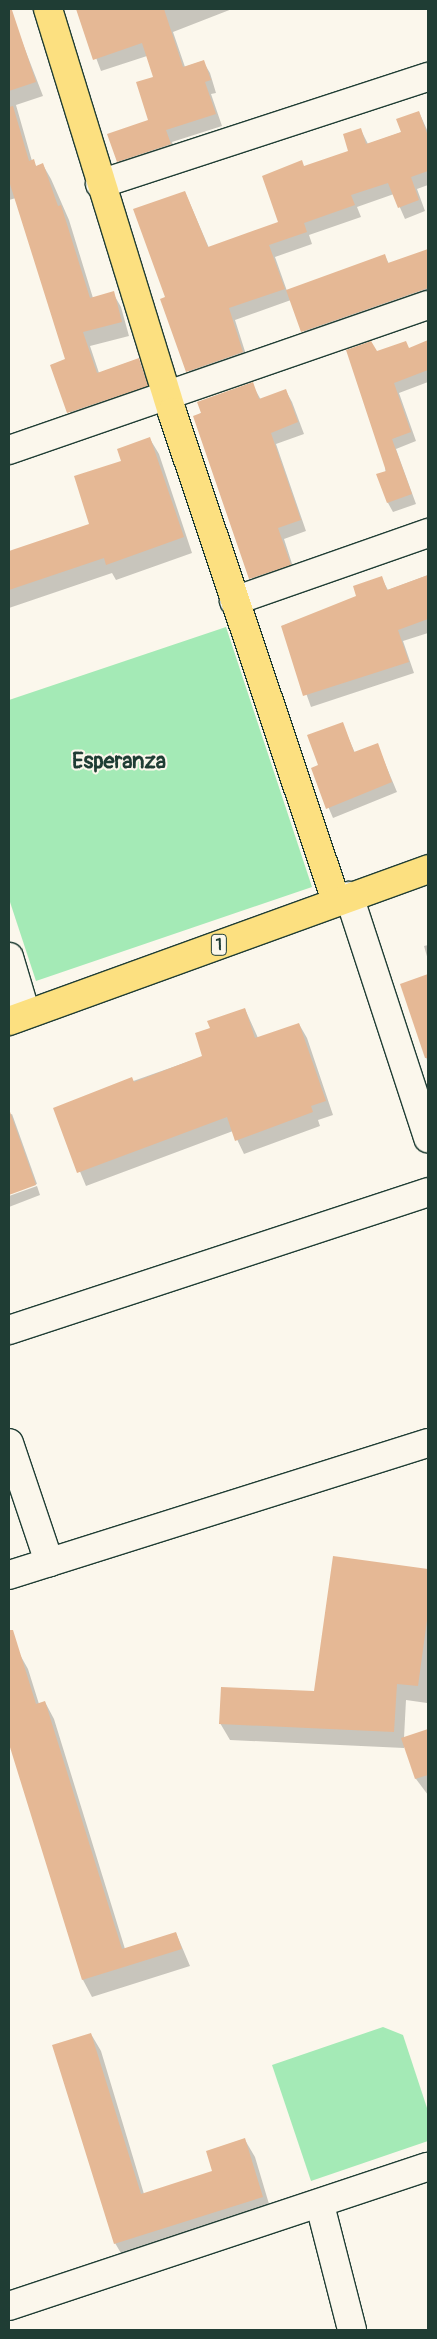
<!DOCTYPE html>
<html>
<head>
<meta charset="utf-8">
<style>
	body { margin:0 }
	#map { position:relative; width:437px; height:2339px; overflow:hidden; background:#fbf7ec; font-family:Pangolin,sans-serif }
	div>[style] { position:absolute }
	[style*='--x'] { left:calc(var(--x)*1px); top:calc(var(--y)*1px); width:calc(var(--w)*1px); rotate:calc(var(--a)*1deg) }
	.green>* { inset:0; background:#a4eab6 }
	.shadow>* { inset:0; background:#0003 }
	.building>* { inset:0; background:#e5b895 }
	.roads { filter:drop-shadow(1px 0 #1f3d34) drop-shadow(-1px 0 #1f3d34) drop-shadow(0 1px #1f3d34) drop-shadow(0 -1px #1f3d34) }
	.minor>* { height:28px; margin:-14px; padding:0 14px; transform-origin:14px; border-radius:14px; background:#fbf7ec }
	.major>* { height:28px; margin:-14px; padding:0 14px; transform-origin:14px; border-radius:14px; background:#fce080 }
	.highway>* { height:28px; margin:-14px; padding:0 14px; transform-origin:14px; border-radius:14px; background:#fce080 }
	span { translate:-50% -50%; white-space:nowrap; text-align:center; line-height:1.15; -webkit-text-stroke:4px #fbf7ec; paint-order:stroke }
	.shield-label span { padding:1px 4px; background:#fbf7ec; border:1px solid; border-radius:4px; -webkit-text-stroke-width:0 }
	.shield-label { font-size:16px; color:#1f3d34; font-weight:700 }
	.district-label { font-size:22px; color:#1f3d34; font-weight:700 }
	.frame { position:absolute; inset:0; border:10px solid #1f3d34; pointer-events:none }
</style>
</head>
<body>
<div id="map">
	<div class="green">
		<div style="clip-path:polygon(226px 627px,312px 887px,36px 981px,9px 899px,9px 700px)"></div>
		<div style="clip-path:polygon(383px 2027px,403px 2035px,428px 2111px,428px 2141px,311px 2181px,272px 2065px)"></div>
	</div>
	<div class="shadow">
		<div style="clip-path:polygon(82px 9px,232px 9px,173px 32px,185px 67px,203px 61px,210px 73px,216px 93px,211px 94px,222px 126px,172px 142px,177px 157px,125px 174px,118px 162px,150px 120px,154px 77px,147px 56px,101px 71px,78px 10px)"></div>
		<div style="clip-path:polygon(21px 39px,43px 96px,16px 105px,32px 161px,37px 167px,43px 165px,51px 179px,69px 220px,93px 298px,113px 293px,121px 307px,129px 336px,90px 346px,99px 373px,138px 359px,155px 400px,76px 427px,51px 365px,66px 360px,16px 198px,9px 200px,9px 43px)"></div>
		<div style="clip-path:polygon(419px 112px,428px 132px,428px 185px,417px 189px,425px 211px,405px 219px,394px 194px,357px 207px,361px 217px,309px 235px,312px 244px,275px 257px,287px 291px,385px 256px,389px 264px,428px 251px,428px 300px,308px 342px,291px 300px,235px 320px,249px 364px,194px 383px,162px 300px,166px 298px,185px 192px,209px 248px,279px 223px,305px 167px,350px 152px,361px 130px,368px 144px,402px 132px)"></div>
		<div style="clip-path:polygon(428px 341px,428px 382px,399px 393px,416px 441px,396px 449px,416px 504px,393px 512px,388px 503px,376px 352px,409px 349px)"></div>
		<div style="clip-path:polygon(252px 384px,261px 400px,286px 391px,292px 402px,304px 434px,276px 444px,306px 531px,284px 539px,296px 576px,257px 590px,194px 417px)"></div>
		<div style="clip-path:polygon(150px 439px,159px 454px,192px 553px,116px 580px,112px 573px,9px 608px,9px 552px,91px 525px,123px 462px)"></div>
		<div style="clip-path:polygon(428px 575px,428px 633px,403px 641px,414px 673px,311px 707px,282px 626px,358px 597px,381px 577px,388px 590px)"></div>
		<div style="clip-path:polygon(342px 723px,355px 753px,377px 744px,397px 792px,333px 818px,312px 769px,319px 766px)"></div>
		<div style="clip-path:polygon(428px 945px,428px 960px,424px 946px)"></div>
		<div style="clip-path:polygon(428px 976px,428px 1063px,402px 985px)"></div>
		<div style="clip-path:polygon(245px 1009px,258px 1038px,299px 1024px,307px 1038px,333px 1115px,318px 1120px,320px 1126px,244px 1154px,233px 1131px,86px 1186px,54px 1109px,204px 1056px,211px 1029px)"></div>
		<div style="clip-path:polygon(12px 1114px,37px 1184px,9px 1194px,9px 1115px)"></div>
		<div style="clip-path:polygon(37px 1186px,40px 1195px,9px 1207px,9px 1196px)"></div>
		<div style="clip-path:polygon(334px 1557px,428px 1570px,427px 1703px,406px 1700px,404px 1738px,428px 1730px,428px 1795px,416px 1779px,404px 1743px,404px 1748px,230px 1740px,220px 1723px,316px 1693px)"></div>
		<div style="clip-path:polygon(19px 1653px,28px 1669px,39px 1704px,45px 1702px,54px 1719px,125px 1949px,176px 1933px,190px 1966px,92px 1997px,83px 1980px,9px 1735px,9px 1656px)"></div>
		<div style="clip-path:polygon(91px 2034px,101px 2051px,144px 2194px,214px 2172px,245px 2140px,255px 2157px,272px 2214px,125px 2260px,115px 2243px)"></div>
	</div>
	<div class="building">
		<div style="clip-path:polygon(76px 9px,164px 9px,183px 67px,204px 60px,211px 80px,205px 82px,216px 114px,166px 130px,171px 144px,117px 162px,107px 134px,148px 120px,136px 82px,153px 77px,142px 43px,93px 60px)"></div>
		<div style="clip-path:polygon(9px 10px,12px 10px,36px 82px,9px 91px)"></div>
		<div style="clip-path:polygon(13px 106px,29px 161px,34px 159px,36px 166px,43px 163px,58px 206px,61px 205px,90px 298px,114px 291px,122px 322px,83px 332px,97px 373px,139px 358px,148px 386px,67px 413px,50px 365px,65px 359px,9px 181px,9px 107px)"></div>
		<div style="clip-path:polygon(419px 111px,428px 136px,428px 171px,411px 177px,419px 200px,398px 208px,388px 183px,351px 195px,355px 205px,304px 223px,307px 232px,269px 245px,285px 289px,229px 308px,243px 352px,186px 372px,160px 299px,165px 297px,133px 209px,185px 191px,208px 247px,278px 222px,262px 176px,302px 160px,304px 166px,348px 151px,343px 134px,361px 128px,366px 144px,401px 132px,396px 119px)"></div>
		<div style="clip-path:polygon(428px 249px,428px 288px,301px 332px,286px 290px,385px 254px,388px 263px)"></div>
		<div style="clip-path:polygon(428px 340px,428px 370px,394px 383px,411px 432px,392px 439px,412px 494px,387px 503px,376px 474px,386px 471px,346px 350px,371px 341px,377px 351px,406px 341px,409px 348px)"></div>
		<div style="clip-path:polygon(253px 382px,259px 399px,286px 389px,298px 422px,271px 433px,301px 520px,278px 528px,291px 565px,249px 579px,193px 416px,201px 413px,197px 402px)"></div>
		<div style="clip-path:polygon(150px 437px,184px 537px,106px 565px,104px 558px,9px 590px,9px 551px,89px 524px,74px 476px,121px 461px,117px 449px)"></div>
		<div style="clip-path:polygon(428px 575px,428px 619px,398px 630px,409px 662px,303px 696px,281px 626px,356px 596px,353px 586px,382px 576px,387px 590px)"></div>
		<div style="clip-path:polygon(343px 722px,354px 752px,378px 743px,392px 782px,326px 809px,311px 768px,318px 765px,307px 735px)"></div>
		<div style="clip-path:polygon(428px 974px,428px 1058px,425px 1058px,400px 984px)"></div>
		<div style="clip-path:polygon(245px 1008px,255px 1038px,299px 1023px,326px 1101px,311px 1106px,313px 1112px,235px 1141px,227px 1117px,77px 1173px,53px 1108px,132px 1077px,134px 1082px,202px 1056px,195px 1033px,210px 1028px,207px 1021px)"></div>
		<div style="clip-path:polygon(9px 1109px,36px 1185px,9px 1195px)"></div>
		<div style="clip-path:polygon(333px 1556px,428px 1569px,428px 1613px,418px 1686px,397px 1684px,394px 1732px,219px 1724px,221px 1687px,314px 1691px)"></div>
		<div style="clip-path:polygon(9px 1630px,13px 1630px,36px 1704px,45px 1701px,122px 1949px,176px 1932px,182px 1949px,82px 1980px,9px 1744px)"></div>
		<div style="clip-path:polygon(428px 1729px,428px 1775px,415px 1779px,401px 1738px)"></div>
		<div style="clip-path:polygon(91px 2033px,141px 2194px,212px 2171px,206px 2151px,245px 2138px,263px 2197px,114px 2244px,52px 2045px)"></div>
	</div>
	<div class="roads">
		<div class="minor">
			<div style="--x:100;--y:184;--w:345;--a:-18.1"></div>
			<div style="--x:9;--y:450;--w:443;--a:-19.1"></div>
			<div style="--x:234;--y:601;--w:206;--a:-19.3"></div>
			<div style="--x:349;--y:896;--w:255;--a:71.9"></div>
			<div style="--x:9;--y:957;--w:59;--a:73.4"></div>
			<div style="--x:9;--y:1330;--w:441;--a:-18.2"></div>
			<div style="--x:9;--y:1443;--w:126;--a:71.4"></div>
			<div style="--x:9;--y:1575;--w:439;--a:-17.5"></div>
			<div style="--x:320;--y:2205;--w:129;--a:75.6"></div>
			<div style="--x:9;--y:2306;--w:441;--a:-18.4"></div>
		</div>
		<div class="major">
			<div style="--x:48;--y:9;--w:422;--a:72.9"></div>
			<div style="--x:172;--y:412;--w:516;--a:71.46"></div>
		</div>
		<div class="highway">
			<div style="--x:9;--y:1021;--w:446;--a:-19.9"></div>
		</div>
	</div>
	<div class="shield-label">
		<span style="left:219px;top:945px">1</span>
	</div>
	<div class="district-label">
		<span style="left:119px;top:762px">Esperanza</span>
	</div>
	<div class="frame"></div>
</div>
</body>
</html>
